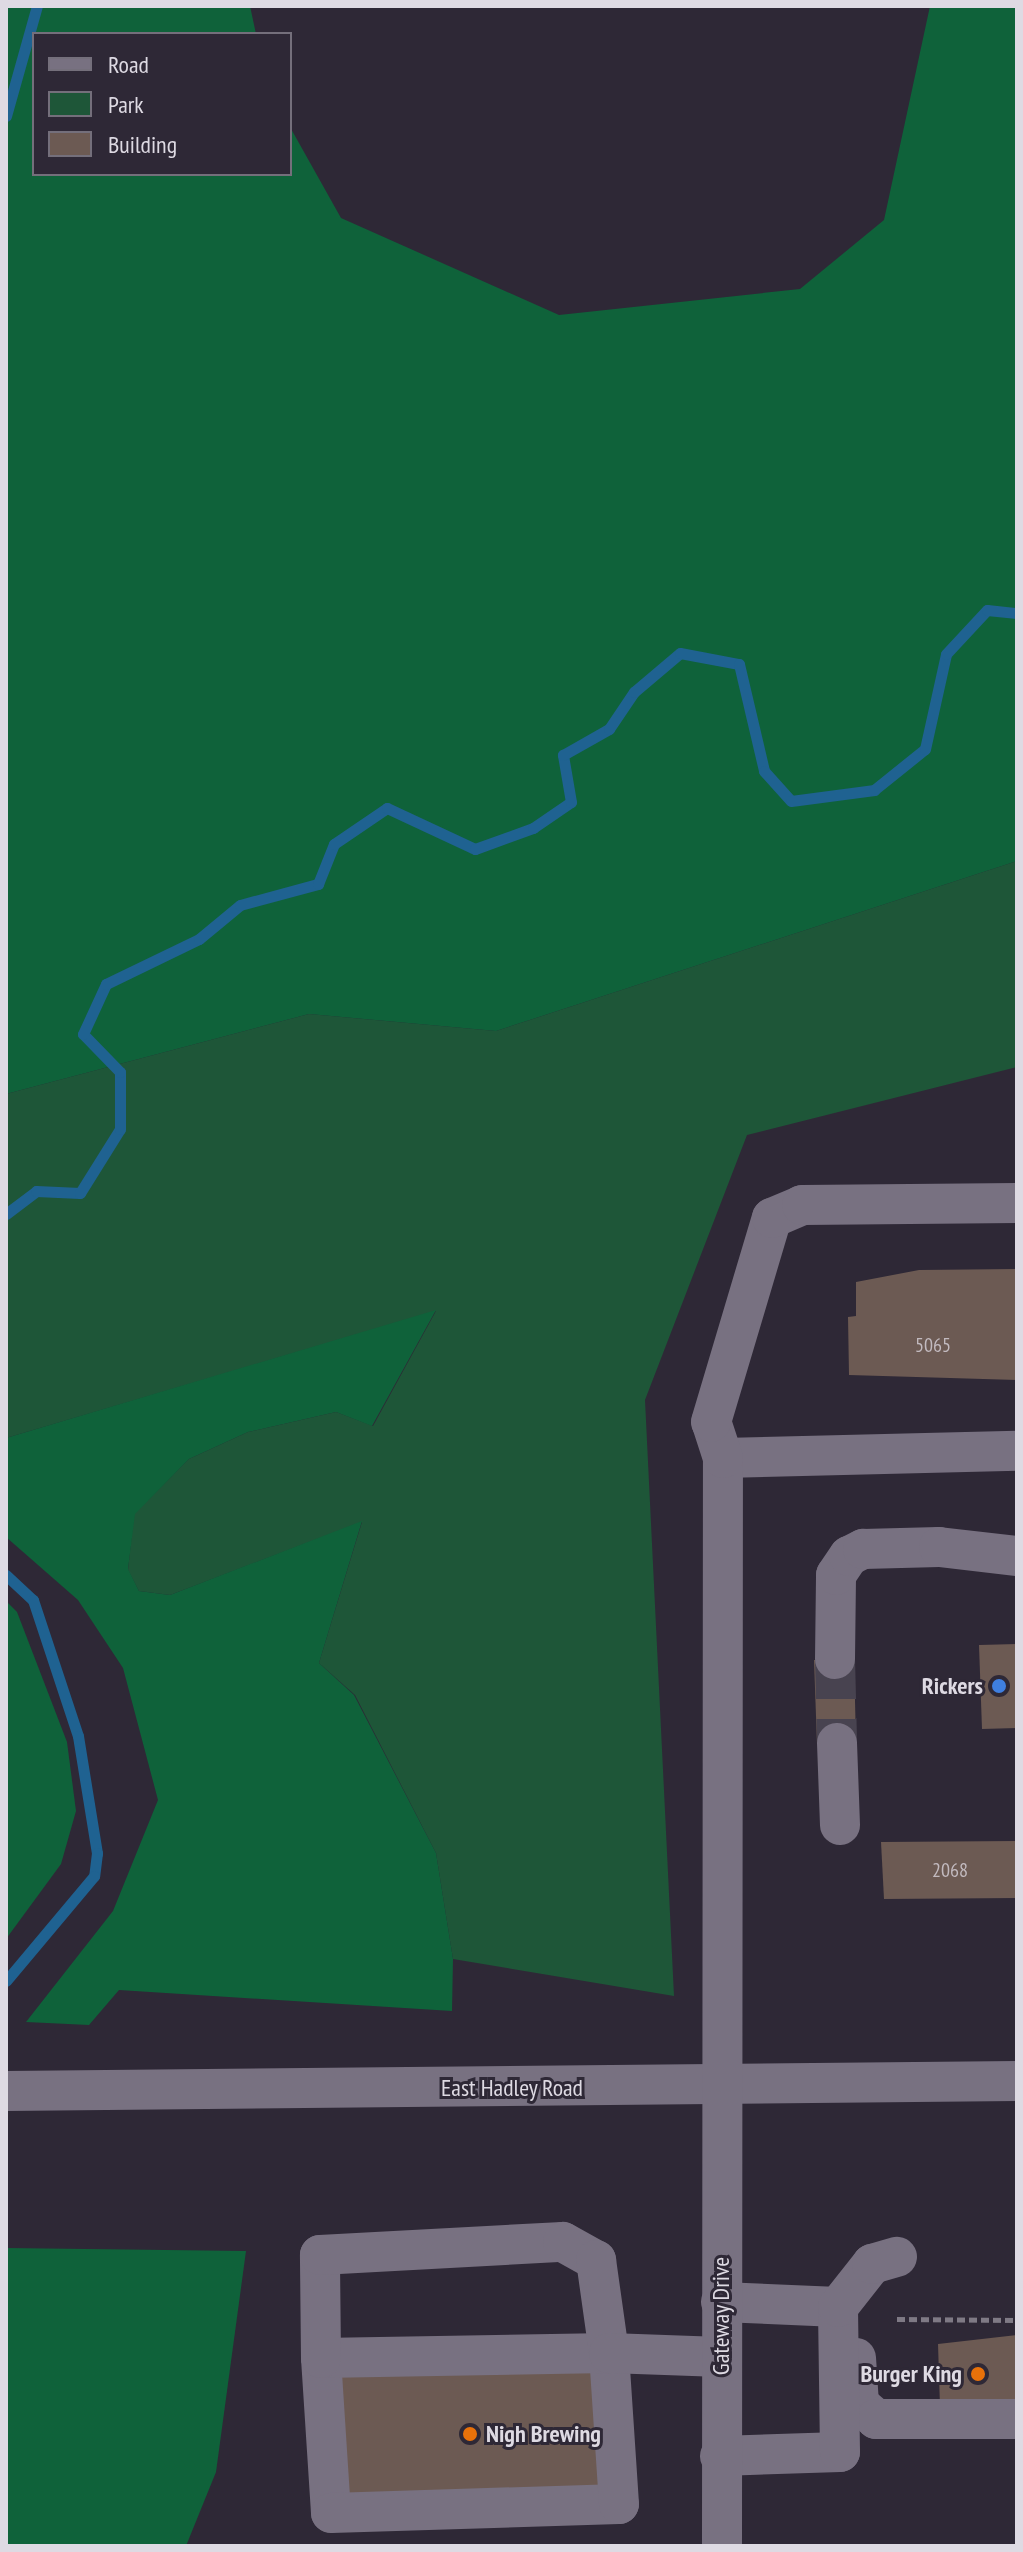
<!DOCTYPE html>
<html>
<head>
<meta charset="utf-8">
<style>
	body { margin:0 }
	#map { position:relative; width:1023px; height:2552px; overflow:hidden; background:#2e2836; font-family:"PT Sans Narrow",sans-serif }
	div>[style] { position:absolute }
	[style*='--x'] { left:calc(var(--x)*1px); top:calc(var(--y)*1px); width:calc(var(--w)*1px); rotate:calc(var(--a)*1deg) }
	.green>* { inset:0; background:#1e5638 }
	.forest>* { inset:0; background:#0f623a }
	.stream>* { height:11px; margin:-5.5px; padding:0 5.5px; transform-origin:5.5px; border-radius:5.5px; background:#1f6291 }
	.building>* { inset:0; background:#6c5a53 }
	.minor-tunnel>* { height:40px; margin-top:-20px; transform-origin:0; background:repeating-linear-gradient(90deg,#484350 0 40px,transparent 0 60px) }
	.path>* { height:5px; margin-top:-2.5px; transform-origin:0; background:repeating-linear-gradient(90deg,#7f7a85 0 8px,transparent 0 12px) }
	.minor>* { height:40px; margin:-20px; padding:0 20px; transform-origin:20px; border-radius:20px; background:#787181 }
	.dots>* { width:22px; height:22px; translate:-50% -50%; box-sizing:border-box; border:4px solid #2e2836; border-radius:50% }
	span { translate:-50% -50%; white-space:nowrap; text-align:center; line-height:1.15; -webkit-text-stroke:6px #2e2836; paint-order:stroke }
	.number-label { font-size:20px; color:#c2babf }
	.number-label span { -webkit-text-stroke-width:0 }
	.poi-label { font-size:24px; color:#dedae3; font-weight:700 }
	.right { translate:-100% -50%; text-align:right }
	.left { translate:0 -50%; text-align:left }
	.street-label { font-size:24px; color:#dedae3 }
	.frame { position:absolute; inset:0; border:8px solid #dedae3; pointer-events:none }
	.legend { position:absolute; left:32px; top:32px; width:260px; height:144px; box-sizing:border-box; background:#2e2836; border:2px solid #746f7b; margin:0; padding:10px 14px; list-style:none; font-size:24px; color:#dedae3 }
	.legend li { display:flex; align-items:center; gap:16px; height:40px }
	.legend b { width:40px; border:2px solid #746f7b }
</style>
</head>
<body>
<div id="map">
	<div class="green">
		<div style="clip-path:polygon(1017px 861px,1017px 1067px,747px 1135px,645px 1400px,674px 1996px,453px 1959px,436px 1853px,355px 1695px,319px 1663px,362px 1522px,170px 1595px,139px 1591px,128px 1570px,134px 1514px,189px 1459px,248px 1432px,336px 1412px,373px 1426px,436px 1311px,6px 1438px,6px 1094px,309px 1014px,496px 1031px)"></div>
	</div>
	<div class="forest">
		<div style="clip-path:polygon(6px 6px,250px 6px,256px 34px,34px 34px,34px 174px,290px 174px,290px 127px,341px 218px,559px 315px,800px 289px,884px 220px,930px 6px,1017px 6px,1017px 861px,496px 1031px,309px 1014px,6px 1094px)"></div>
		<div style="clip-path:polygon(436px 1310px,372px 1426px,336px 1412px,248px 1432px,189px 1459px,135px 1514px,128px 1569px,139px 1591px,170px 1595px,362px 1521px,319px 1663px,354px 1695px,436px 1853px,453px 1959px,452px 2011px,119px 1990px,89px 2025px,26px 2022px,113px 1911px,158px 1800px,123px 1668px,78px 1600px,6px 1537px,6px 1438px)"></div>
		<div style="clip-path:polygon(6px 1601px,17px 1612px,67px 1742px,76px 1811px,61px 1864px,6px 1939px)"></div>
		<div style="clip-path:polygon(6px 2248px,246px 2251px,216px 2472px,186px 2546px,6px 2546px)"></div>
	</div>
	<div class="stream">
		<div style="--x:6;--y:116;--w:114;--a:-74.3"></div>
		<div style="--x:6;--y:1214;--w:38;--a:-37"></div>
		<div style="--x:36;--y:1191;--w:44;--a:2.6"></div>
		<div style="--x:80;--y:1193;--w:75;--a:-58"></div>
		<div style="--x:120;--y:1129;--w:57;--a:-90"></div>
		<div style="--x:120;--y:1072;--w:53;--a:-134.2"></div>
		<div style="--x:83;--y:1034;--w:55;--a:-65.3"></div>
		<div style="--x:106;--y:984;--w:103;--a:-25.8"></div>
		<div style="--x:199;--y:939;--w:53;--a:-39.7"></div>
		<div style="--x:240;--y:905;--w:81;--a:-15.1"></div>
		<div style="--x:318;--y:884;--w:43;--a:-68.2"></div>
		<div style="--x:334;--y:844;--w:64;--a:-34.2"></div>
		<div style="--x:387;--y:808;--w:97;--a:25"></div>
		<div style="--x:475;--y:849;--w:62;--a:-19.9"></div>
		<div style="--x:533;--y:828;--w:46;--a:-34.4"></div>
		<div style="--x:571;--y:802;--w:48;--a:-99.7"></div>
		<div style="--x:563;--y:755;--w:53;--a:-29.5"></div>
		<div style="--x:609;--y:729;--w:45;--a:-56"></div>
		<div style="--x:634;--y:692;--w:60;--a:-40.3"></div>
		<div style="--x:680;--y:653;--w:60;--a:10.6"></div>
		<div style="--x:739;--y:664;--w:110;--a:76.8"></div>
		<div style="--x:764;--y:771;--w:40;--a:48"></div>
		<div style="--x:791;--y:801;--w:84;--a:-7.5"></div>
		<div style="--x:874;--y:790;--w:65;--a:-38.8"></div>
		<div style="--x:925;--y:749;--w:97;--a:-77.5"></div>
		<div style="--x:946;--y:654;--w:60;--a:-47"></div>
		<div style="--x:987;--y:610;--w:30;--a:6"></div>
		<div style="--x:6;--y:1575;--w:37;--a:43"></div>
		<div style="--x:33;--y:1600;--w:143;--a:71.7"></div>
		<div style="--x:78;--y:1736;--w:119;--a:80.8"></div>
		<div style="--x:97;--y:1853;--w:23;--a:97"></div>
		<div style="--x:94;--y:1876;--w:137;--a:130"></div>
	</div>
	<div class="building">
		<div style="clip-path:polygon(1017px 1269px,1017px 1380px,849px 1375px,848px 1317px,856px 1316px,856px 1282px,919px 1270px)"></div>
		<div style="clip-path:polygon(1017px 1644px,1017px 1728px,982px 1729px,979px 1645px)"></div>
		<div style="clip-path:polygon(854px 1659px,856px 1743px,817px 1744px,814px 1660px)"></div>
		<div style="clip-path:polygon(1017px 1841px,1017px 1898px,884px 1899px,881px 1842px)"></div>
		<div style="clip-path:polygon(1017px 2335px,1017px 2405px,940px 2406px,938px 2344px)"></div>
		<div style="clip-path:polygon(594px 2366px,599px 2491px,346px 2496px,339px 2377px)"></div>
	</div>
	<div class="minor-tunnel">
		<div style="--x:835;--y:1659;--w:84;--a:88.6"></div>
	</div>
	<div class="path">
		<div style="--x:897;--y:2319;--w:120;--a:0.5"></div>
	</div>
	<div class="minor">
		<div style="--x:723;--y:1458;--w:294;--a:-1.4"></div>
		<div style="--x:835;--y:1659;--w:84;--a:-89.3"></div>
		<div style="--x:836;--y:1575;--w:23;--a:-56"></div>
		<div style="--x:849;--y:1556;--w:16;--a:-27"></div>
		<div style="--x:863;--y:1549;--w:76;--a:-1.5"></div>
		<div style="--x:939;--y:1547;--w:79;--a:6.6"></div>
		<div style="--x:837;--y:1743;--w:82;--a:87.9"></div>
		<div style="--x:6;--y:2091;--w:1011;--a:-0.57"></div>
		<div style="--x:721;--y:2302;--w:117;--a:2.4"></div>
		<div style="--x:321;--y:2358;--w:155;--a:86.3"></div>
		<div style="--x:331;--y:2513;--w:288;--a:-1.8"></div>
		<div style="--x:619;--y:2504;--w:151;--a:-93.8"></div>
		<div style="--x:609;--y:2353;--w:288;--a:179"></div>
		<div style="--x:321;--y:2358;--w:103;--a:-90.6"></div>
		<div style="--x:320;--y:2255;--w:243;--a:-3.1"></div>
		<div style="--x:563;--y:2242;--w:38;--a:29"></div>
		<div style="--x:596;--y:2260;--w:94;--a:82"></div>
		<div style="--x:609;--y:2353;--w:112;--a:2"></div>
		<div style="--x:856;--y:2358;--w:46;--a:86.3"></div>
		<div style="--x:859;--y:2404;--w:23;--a:41"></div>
		<div style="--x:876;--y:2419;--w:141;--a:0"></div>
		<div style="--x:720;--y:2456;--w:120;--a:-1.9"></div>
		<div style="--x:840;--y:2452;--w:145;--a:-90.8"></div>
		<div style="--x:838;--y:2307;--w:55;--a:-51.7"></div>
		<div style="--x:872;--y:2264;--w:26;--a:-16"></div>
		<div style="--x:722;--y:2546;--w:1088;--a:-89.95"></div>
		<div style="--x:723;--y:1458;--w:38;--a:-108"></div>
		<div style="--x:711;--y:1422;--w:213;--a:-73.4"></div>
		<div style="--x:772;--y:1218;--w:33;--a:-23"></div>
		<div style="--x:802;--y:1205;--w:215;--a:-0.5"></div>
	</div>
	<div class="dots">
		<div style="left:999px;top:1686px;background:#3f7fe0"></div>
		<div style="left:978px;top:2374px;background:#e8710a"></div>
		<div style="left:470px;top:2434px;background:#e8710a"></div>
	</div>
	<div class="number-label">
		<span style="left:933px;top:1345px">5065</span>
		<span style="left:950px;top:1870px">2068</span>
	</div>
	<div class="poi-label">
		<span class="right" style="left:983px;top:1686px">Rickers</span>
		<span class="right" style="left:962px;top:2374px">Burger King</span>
		<span class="left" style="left:486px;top:2434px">Nigh Brewing</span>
	</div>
	<div class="street-label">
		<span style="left:512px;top:2088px">East Hadley Road</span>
		<span style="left:721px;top:2316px;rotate:-90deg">Gateway Drive</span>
	</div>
	<div class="frame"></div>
	<ul class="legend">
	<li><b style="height:10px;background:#787181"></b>Road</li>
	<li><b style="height:22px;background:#1e5638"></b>Park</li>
	<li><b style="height:22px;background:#6c5a53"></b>Building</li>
	</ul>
</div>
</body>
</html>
